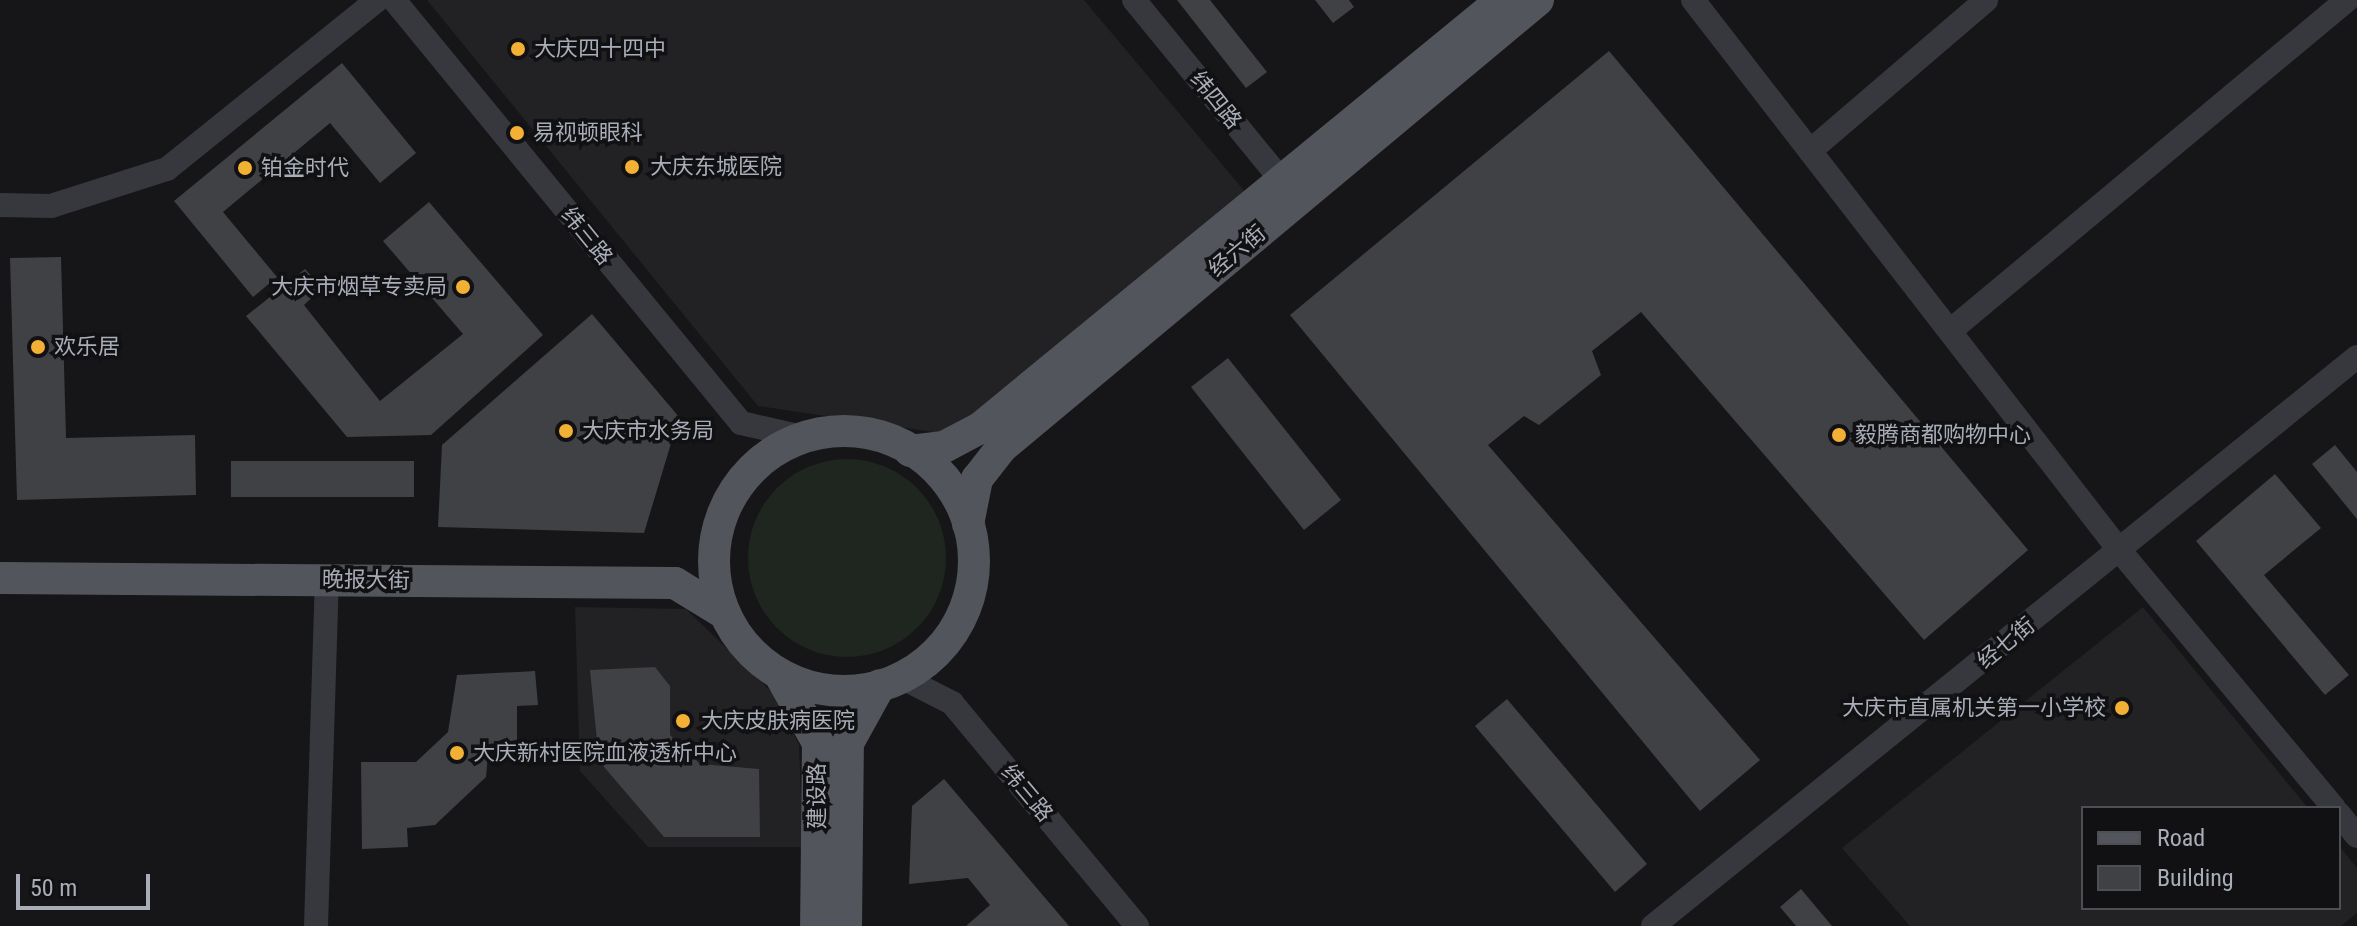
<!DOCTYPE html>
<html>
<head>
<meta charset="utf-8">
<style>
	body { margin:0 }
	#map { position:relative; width:2357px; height:926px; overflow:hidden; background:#161618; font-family:"Roboto Condensed","Noto Sans SC",sans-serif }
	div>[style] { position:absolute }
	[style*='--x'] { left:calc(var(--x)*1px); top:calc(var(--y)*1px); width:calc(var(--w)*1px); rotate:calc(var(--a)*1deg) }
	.built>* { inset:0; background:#222225 }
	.green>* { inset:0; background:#1e261f }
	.round { border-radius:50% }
	.building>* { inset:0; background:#404145 }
	.minor>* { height:24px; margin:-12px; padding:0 12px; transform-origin:12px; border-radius:12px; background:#37383d }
	.major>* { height:32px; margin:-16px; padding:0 16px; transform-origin:16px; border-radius:16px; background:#53555c }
	.major>.ring { margin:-16px; padding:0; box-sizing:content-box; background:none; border:32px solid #53555c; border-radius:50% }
	.dots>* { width:22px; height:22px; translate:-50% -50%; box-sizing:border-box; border:4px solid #111113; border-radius:50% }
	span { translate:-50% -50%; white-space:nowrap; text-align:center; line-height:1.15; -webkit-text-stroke:7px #111113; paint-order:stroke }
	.poi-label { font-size:22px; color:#a8adb8 }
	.left { translate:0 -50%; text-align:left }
	.right { translate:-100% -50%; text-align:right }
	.street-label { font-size:22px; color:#a8adb8 }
	.legend { position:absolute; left:2081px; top:806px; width:260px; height:104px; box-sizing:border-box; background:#111113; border:2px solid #4d4f55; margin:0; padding:10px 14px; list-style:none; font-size:24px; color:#a8adb8 }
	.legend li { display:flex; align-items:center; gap:16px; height:40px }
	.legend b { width:40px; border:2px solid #4d4f55 }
	.scale { position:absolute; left:16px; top:874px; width:134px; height:36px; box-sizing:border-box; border:4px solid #a8adb8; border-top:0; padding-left:10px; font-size:24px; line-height:28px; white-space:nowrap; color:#a8adb8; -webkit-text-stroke:6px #111113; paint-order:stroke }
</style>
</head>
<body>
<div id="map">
	<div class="built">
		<div style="clip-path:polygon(427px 0,1084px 0,1247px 194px,947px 434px,758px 406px)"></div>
		<div style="clip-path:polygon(575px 607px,686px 609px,776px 696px,799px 745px,803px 847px,648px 847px,580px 771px)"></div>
		<div style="clip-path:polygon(2143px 607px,2308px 808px,2083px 808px,2083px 908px,2339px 908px,2339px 846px,2357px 868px,2357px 913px,2341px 926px,1910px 926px,1842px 848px)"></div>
	</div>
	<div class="green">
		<div class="round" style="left:748px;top:459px;width:198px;height:198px"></div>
	</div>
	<div class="building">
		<div style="clip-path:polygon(1177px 0,1210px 0,1267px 72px,1246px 88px)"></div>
		<div style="clip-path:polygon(1315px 0,1349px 0,1354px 7px,1333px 23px)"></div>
		<div style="clip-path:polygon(1609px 51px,2028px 550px,1924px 640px,1641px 312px,1592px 351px,1601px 375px,1539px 425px,1524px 416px,1488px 445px,1760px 760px,1700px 811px,1290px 315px)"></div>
		<div style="clip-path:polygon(342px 63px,416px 153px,380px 183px,330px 123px,223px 212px,277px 277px,253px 297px,174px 201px)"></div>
		<div style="clip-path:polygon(429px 202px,543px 335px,431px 435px,347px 437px,246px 316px,305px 269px,322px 288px,304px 305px,380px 401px,463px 334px,383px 241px)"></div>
		<div style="clip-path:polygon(61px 257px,66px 438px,195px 435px,196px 495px,17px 500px,10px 258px)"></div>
		<div style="clip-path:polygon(592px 314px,679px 417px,644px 533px,438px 527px,442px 445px)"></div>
		<div style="clip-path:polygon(1228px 358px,1341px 500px,1304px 530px,1191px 387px)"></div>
		<div style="clip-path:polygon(2335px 445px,2357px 472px,2357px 519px,2312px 464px)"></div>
		<div style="clip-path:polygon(231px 461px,414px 461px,414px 497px,231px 497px)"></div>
		<div style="clip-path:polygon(2275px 474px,2321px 528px,2264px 575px,2349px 675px,2325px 695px,2196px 541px)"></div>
		<div style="clip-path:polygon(655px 667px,670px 686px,670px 735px,700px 764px,759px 769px,760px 837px,664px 837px,599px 761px,590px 670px)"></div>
		<div style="clip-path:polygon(535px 671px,538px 705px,517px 706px,517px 740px,489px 744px,486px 777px,435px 825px,407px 828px,408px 847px,362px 849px,361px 762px,416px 762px,448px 732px,457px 675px)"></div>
		<div style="clip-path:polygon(1507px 699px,1647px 864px,1615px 892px,1475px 726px)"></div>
		<div style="clip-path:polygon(944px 779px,1069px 926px,966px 926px,990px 905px,968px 878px,909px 884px,912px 806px)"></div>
		<div style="clip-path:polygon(1801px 889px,1832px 926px,1796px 926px,1780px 907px)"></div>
	</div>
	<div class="minor">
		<div style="--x:394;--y:0;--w:547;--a:50.64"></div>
		<div style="--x:741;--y:423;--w:63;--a:12.9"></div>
		<div style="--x:1134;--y:0;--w:248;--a:50.7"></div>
		<div style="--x:1693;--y:0;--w:697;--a:52.23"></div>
		<div style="--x:2120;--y:551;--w:334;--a:50.2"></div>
		<div style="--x:1810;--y:151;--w:232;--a:-40.6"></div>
		<div style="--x:0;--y:205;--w:51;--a:1.1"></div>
		<div style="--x:51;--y:206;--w:122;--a:-17.7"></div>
		<div style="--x:167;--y:169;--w:270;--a:-38.8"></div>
		<div style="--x:1950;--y:331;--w:517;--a:-39.82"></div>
		<div style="--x:903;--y:678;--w:55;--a:27"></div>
		<div style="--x:952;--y:703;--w:290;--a:50.3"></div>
		<div style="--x:2339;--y:814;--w:28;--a:51"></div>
		<div style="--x:316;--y:926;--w:346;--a:-88.2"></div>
		<div style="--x:1653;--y:926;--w:905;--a:-38.95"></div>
	</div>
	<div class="major">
		<div class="ring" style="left:714px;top:431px;width:228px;height:228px"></div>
		<div style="--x:910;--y:451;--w:34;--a:-7"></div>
		<div style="--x:944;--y:447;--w:41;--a:-27.8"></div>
		<div style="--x:980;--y:428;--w:675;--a:-39.35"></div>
		<div style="--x:968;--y:524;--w:46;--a:-78.7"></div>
		<div style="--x:977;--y:479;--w:41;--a:-52"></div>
		<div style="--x:1002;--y:447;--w:698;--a:-39.83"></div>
		<div style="--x:0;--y:578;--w:675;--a:0.42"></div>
		<div style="--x:675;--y:583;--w:57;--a:31.5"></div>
		<div style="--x:780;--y:675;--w:78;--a:60.8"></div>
		<div style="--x:818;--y:743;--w:183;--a:90.6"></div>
		<div style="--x:846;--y:926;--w:183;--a:-89.4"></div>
		<div style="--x:848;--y:743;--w:66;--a:-61.1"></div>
	</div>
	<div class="dots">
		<div style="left:518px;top:49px;background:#f2b134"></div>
		<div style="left:517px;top:133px;background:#f2b134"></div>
		<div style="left:632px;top:167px;background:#f2b134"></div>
		<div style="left:245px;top:168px;background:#f2b134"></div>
		<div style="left:463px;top:287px;background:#f2b134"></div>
		<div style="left:38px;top:347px;background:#f2b134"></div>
		<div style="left:566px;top:431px;background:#f2b134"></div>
		<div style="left:1839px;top:435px;background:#f2b134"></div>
		<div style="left:2122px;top:708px;background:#f2b134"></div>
		<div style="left:683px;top:721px;background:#f2b134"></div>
		<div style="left:457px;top:753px;background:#f2b134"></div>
	</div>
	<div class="poi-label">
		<span class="left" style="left:534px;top:49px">大庆四十四中</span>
		<span class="left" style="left:533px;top:133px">易视顿眼科</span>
		<span class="left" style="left:650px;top:167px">大庆东城医院</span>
		<span class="left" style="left:261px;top:168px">铂金时代</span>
		<span class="right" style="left:447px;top:287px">大庆市烟草专卖局</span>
		<span class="left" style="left:54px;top:347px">欢乐居</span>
		<span class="left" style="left:582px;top:431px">大庆市水务局</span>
		<span class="left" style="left:1855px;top:435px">毅腾商都购物中心</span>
		<span class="right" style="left:2106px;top:708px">大庆市直属机关第一小学校</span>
		<span class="left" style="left:701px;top:721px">大庆皮肤病医院</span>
		<span class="left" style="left:473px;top:753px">大庆新村医院血液透析中心</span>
	</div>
	<div class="street-label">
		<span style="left:1216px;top:100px;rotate:51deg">纬四路</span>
		<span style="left:587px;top:236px;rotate:51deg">纬三路</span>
		<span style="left:1237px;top:251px;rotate:-40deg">经六街</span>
		<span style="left:366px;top:580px;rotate:1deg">晚报大街</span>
		<span style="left:2006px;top:643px;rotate:-39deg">经七街</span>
		<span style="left:1027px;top:793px;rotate:50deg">纬三路</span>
		<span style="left:817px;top:796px;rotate:-90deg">建设路</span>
	</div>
	<ul class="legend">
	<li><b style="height:10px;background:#53555c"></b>Road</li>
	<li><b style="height:22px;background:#404145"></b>Building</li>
	</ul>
	<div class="scale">50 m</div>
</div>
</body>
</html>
